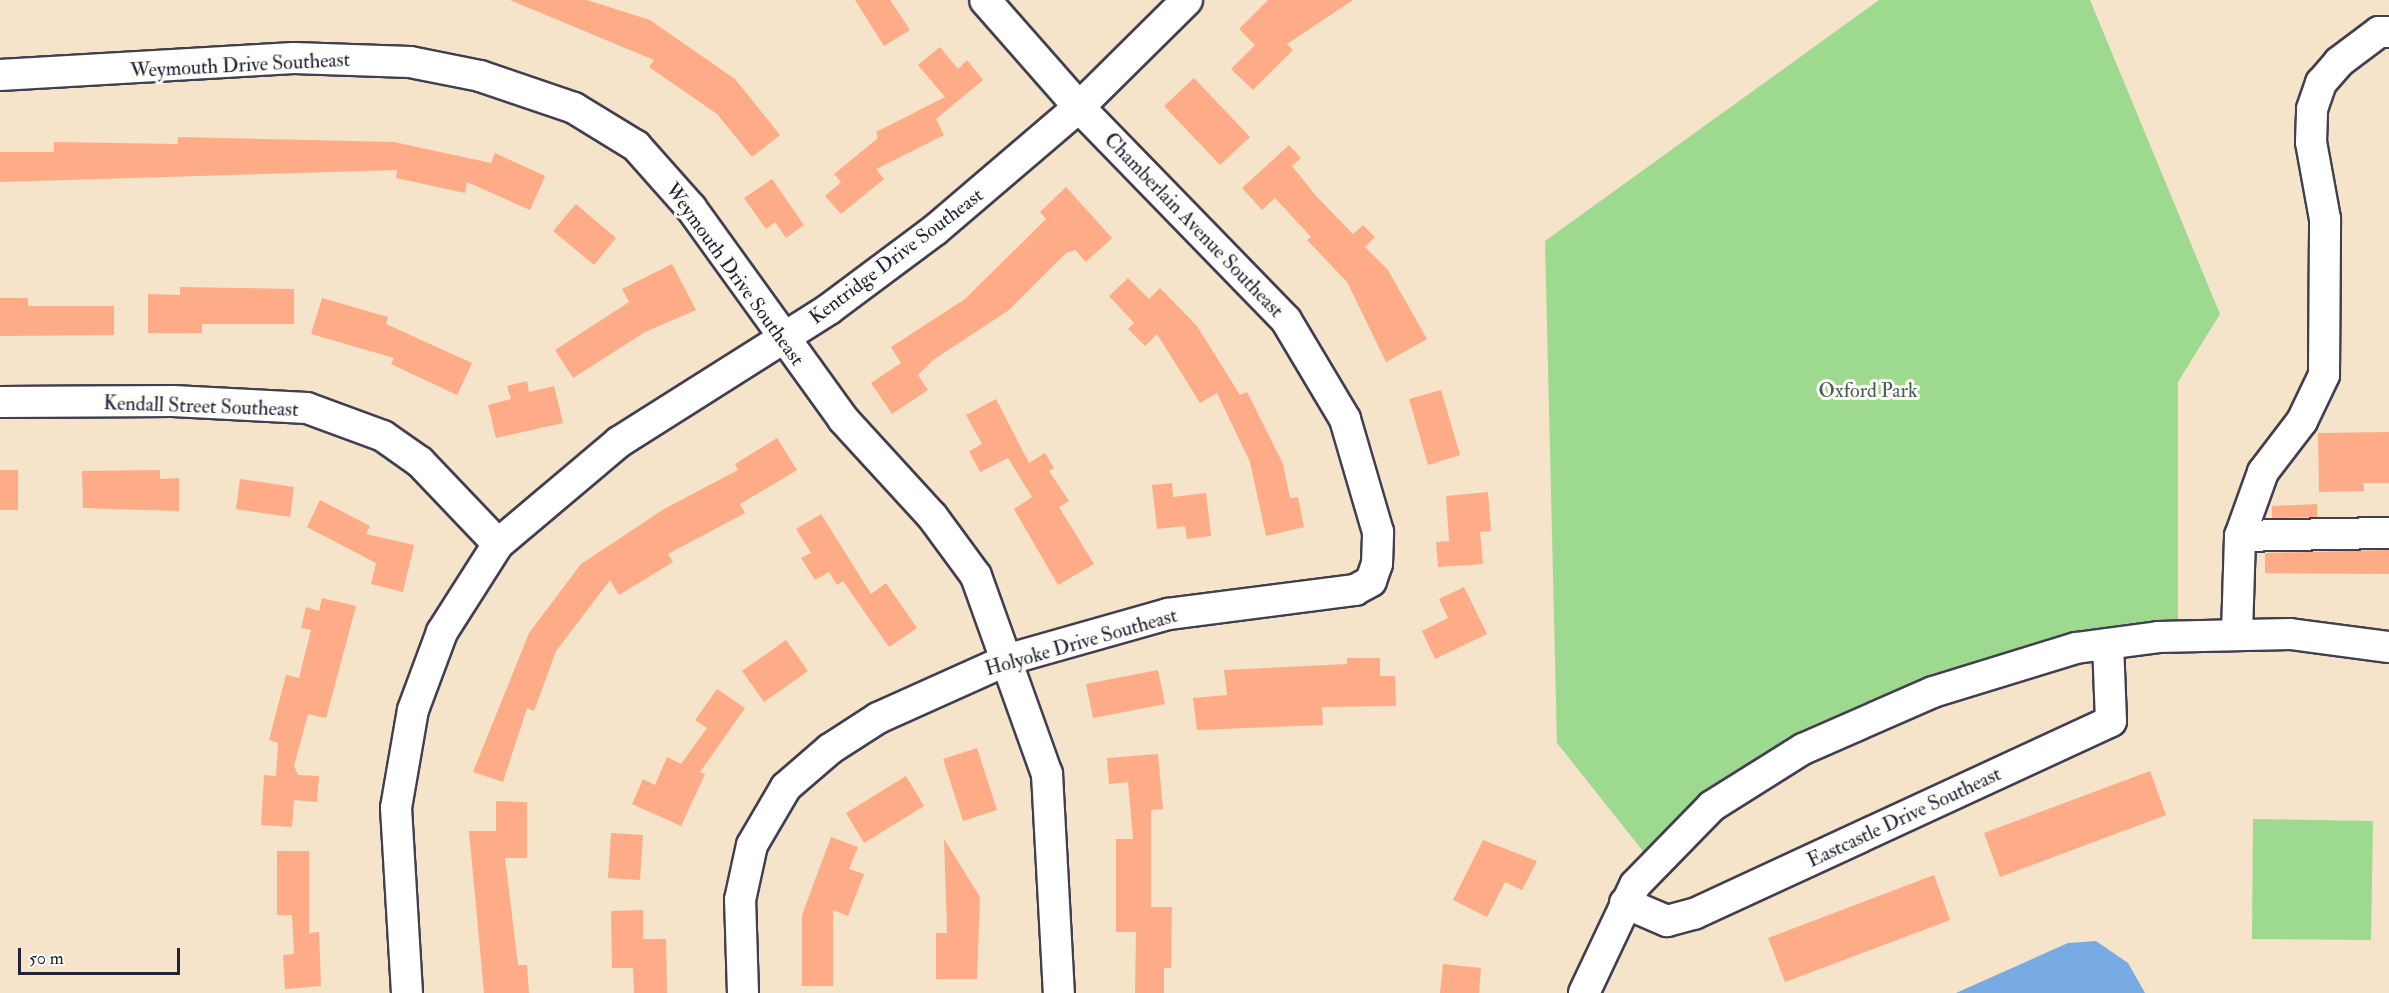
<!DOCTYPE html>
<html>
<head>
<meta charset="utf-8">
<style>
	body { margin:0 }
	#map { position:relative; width:2389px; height:993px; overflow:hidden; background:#f5e3ca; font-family:"IM FELL Double Pica",serif }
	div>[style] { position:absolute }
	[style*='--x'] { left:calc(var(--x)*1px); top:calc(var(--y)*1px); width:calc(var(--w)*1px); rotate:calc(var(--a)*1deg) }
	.green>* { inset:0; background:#9dda8f }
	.water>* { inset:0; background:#78aae4 }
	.building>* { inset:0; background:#feac88 }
	.roads { filter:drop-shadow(2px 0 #423f50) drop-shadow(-2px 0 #423f50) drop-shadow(0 2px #423f50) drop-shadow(0 -2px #423f50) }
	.minor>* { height:30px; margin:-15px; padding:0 15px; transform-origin:15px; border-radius:15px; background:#fff }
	span { translate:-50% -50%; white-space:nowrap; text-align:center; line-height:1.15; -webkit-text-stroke:6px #fdfcf7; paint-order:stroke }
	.street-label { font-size:20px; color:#22223b }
	.park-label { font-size:20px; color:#475954 }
	.scale { position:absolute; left:18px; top:948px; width:162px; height:27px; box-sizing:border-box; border:3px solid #22223b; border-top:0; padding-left:8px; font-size:18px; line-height:21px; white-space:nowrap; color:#22223b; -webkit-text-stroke:4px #fdfcf7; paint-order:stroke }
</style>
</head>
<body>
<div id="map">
	<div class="green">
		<div style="clip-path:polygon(1879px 0,2090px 0,2220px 314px,2178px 382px,2178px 636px,2108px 644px,1803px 749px,1654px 865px,1557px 743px,1545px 241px)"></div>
		<div style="clip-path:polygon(2253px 819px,2373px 821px,2371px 940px,2252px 939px)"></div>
	</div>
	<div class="water">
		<div style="clip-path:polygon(2096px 941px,2128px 963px,2145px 993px,1956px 993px,2068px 943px)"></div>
	</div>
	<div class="building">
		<div style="clip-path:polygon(510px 0,587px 0,650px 20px,735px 79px,780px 135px,752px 157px,717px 114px,649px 67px,654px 60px)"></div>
		<div style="clip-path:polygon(855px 0,890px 0,910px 30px,884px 46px)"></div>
		<div style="clip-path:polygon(1268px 0,1353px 0,1287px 44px,1293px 50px,1253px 90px,1231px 69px,1255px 45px,1239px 29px)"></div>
		<div style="clip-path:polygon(940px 47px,958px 69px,967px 60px,983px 80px,936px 119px,944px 135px,876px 169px,884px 179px,841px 214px,825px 196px,841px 182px,834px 174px,878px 138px,876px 132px,945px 97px,918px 65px)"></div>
		<div style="clip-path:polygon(1194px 78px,1250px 137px,1220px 165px,1164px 106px)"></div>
		<div style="clip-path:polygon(178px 137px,394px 142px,491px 163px,495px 153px,545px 176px,530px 210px,467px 182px,465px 193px,396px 178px,397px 170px,0 182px,0 152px,54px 152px,54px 142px,178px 144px)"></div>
		<div style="clip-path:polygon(1289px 145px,1301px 158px,1292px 166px,1317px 197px,1353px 234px,1363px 225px,1375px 237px,1365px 247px,1388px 270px,1427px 339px,1386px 362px,1347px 282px,1307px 240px,1311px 237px,1275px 198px,1262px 210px,1242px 188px)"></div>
		<div style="clip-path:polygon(772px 179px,804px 225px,786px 238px,775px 222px,766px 229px,744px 198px)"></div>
		<div style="clip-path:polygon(1066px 187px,1112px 238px,1086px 262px,1075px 250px,1066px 253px,1009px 310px,933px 360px,918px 375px,928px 390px,892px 414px,871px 383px,901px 363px,891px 347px,965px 299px,1046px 219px,1040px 212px)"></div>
		<div style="clip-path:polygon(576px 204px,616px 238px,594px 265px,553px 231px)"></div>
		<div style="clip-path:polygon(672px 264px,696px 310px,645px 332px,573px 378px,555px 350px,629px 302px,622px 289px)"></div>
		<div style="clip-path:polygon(1128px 278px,1149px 299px,1160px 288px,1197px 326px,1240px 395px,1247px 392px,1283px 464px,1290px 498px,1298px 497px,1304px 527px,1266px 536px,1250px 462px,1217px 393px,1200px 403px,1157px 334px,1145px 346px,1128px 329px,1134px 323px,1109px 296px)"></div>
		<div style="clip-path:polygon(180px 287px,294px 289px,294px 324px,202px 324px,202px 333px,148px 333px,148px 294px,180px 295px)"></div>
		<div style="clip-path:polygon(0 298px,28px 298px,28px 306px,114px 306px,114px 335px,0 336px)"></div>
		<div style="clip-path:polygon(322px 298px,388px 317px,386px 324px,472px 363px,457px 395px,391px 364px,394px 358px,311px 334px)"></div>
		<div style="clip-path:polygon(527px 381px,529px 392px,554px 386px,563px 423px,496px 438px,488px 405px,511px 399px,507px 386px)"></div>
		<div style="clip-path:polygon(1441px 390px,1460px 455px,1428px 465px,1409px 399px)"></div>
		<div style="clip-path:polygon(996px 399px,1029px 463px,1045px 453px,1054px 468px,1049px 471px,1069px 501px,1059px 507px,1094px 564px,1058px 585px,1014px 509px,1032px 497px,1008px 458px,980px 472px,969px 451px,982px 444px,966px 415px)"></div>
		<div style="clip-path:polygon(2389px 432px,2389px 483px,2363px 483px,2364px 491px,2319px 492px,2318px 433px)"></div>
		<div style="clip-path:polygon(777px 438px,797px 470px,740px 504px,745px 513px,668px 554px,673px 562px,619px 595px,610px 580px,556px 651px,534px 711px,527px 708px,503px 782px,473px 772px,529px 633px,581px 564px,664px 509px,738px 470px,735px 464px)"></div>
		<div style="clip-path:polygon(0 470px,18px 470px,18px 510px,0 510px)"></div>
		<div style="clip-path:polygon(160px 470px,160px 479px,179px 478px,179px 511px,83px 508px,82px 471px)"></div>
		<div style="clip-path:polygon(240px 479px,294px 487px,290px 517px,236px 509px)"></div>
		<div style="clip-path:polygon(1172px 483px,1173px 497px,1206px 493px,1211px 536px,1187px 539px,1185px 526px,1157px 529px,1152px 485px)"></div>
		<div style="clip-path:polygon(1488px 492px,1491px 531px,1480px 532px,1483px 564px,1438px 567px,1436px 542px,1449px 541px,1446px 496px)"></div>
		<div style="clip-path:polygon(320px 500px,370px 526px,366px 534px,414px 545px,403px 592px,371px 584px,376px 563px,307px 527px)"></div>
		<div style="clip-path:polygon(2317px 504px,2317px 517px,2272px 518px,2272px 506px)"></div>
		<div style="clip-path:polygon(821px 514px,871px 594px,886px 583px,917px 628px,889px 647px,843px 581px,837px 585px,829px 572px,815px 580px,801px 558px,811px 553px,796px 529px)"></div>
		<div style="clip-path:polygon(2389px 550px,2389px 574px,2265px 573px,2265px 553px)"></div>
		<div style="clip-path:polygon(1464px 587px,1487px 634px,1435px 659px,1422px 631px,1448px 618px,1439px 599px)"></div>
		<div style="clip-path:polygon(322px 598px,356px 606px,326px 718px,308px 714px,294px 766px,298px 775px,319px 776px,317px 802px,294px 800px,292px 827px,261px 825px,264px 775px,276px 776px,278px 743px,269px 740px,286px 675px,299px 678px,311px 630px,301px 628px,306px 607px,319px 611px)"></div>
		<div style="clip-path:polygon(786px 640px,808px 671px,764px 702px,742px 671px)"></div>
		<div style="clip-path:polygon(1347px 658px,1380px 658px,1380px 676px,1395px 676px,1396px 706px,1322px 707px,1323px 725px,1197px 730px,1193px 698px,1227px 695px,1224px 670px,1347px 664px)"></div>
		<div style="clip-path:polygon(1158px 670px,1165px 704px,1093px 718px,1086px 684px)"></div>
		<div style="clip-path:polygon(717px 689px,745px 708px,700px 772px,705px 774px,681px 826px,632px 804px,643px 779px,655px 785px,667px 757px,681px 764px,707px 728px,695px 720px)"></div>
		<div style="clip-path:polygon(977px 748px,997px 810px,963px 821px,943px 759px)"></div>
		<div style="clip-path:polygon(1158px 754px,1163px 809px,1151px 810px,1151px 907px,1172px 907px,1171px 968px,1164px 968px,1164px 993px,1135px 993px,1136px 932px,1116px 932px,1116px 839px,1133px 839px,1128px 782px,1109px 784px,1107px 758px)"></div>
		<div style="clip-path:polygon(2150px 771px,2166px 815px,2000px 877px,1984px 833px)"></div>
		<div style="clip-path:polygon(906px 776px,924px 806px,864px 843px,846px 813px)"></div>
		<div style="clip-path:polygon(496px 801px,527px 802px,527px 858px,505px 858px,518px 965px,527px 965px,529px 993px,484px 993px,469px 831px,496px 831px)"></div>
		<div style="clip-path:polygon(611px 833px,643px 835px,640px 880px,608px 878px)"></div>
		<div style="clip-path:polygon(831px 837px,858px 847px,849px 869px,864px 874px,848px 916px,833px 910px,833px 986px,802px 986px,802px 915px)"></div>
		<div style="clip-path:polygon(944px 839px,980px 897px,977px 979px,936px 979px,936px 933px,947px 933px)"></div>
		<div style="clip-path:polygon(1483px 840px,1537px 861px,1522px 890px,1505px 882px,1487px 917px,1453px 900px)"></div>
		<div style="clip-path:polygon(277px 851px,309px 851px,309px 933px,319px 932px,321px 986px,285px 989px,283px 955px,294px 954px,292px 915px,277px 915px)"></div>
		<div style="clip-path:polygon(1934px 875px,1950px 920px,1785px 982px,1768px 938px)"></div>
		<div style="clip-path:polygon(643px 910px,643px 939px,666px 939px,667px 993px,634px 993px,633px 968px,612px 968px,611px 911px)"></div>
		<div style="clip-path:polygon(1443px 964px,1481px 968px,1479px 993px,1440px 993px)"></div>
	</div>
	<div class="roads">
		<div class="minor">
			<div style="--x:0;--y:75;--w:294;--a:-3.3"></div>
			<div style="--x:294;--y:58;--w:116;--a:2"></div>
			<div style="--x:410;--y:62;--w:71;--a:11.3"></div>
			<div style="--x:480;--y:76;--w:99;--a:18.8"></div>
			<div style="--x:574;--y:108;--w:73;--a:31.5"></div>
			<div style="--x:636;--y:146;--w:83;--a:48.4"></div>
			<div style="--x:691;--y:208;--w:260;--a:54.2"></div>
			<div style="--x:843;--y:419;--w:132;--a:47.5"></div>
			<div style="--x:932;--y:516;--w:74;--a:53.7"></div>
			<div style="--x:976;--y:576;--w:210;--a:70.3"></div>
			<div style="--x:1047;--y:774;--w:219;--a:86.9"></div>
			<div style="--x:0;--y:402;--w:173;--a:-0.3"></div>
			<div style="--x:173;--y:401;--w:134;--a:3"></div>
			<div style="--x:307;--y:408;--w:81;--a:20.2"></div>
			<div style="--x:383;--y:436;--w:45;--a:35.1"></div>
			<div style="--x:420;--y:462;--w:113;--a:46.4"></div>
			<div style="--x:2240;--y:536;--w:68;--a:-70.2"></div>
			<div style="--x:2263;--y:472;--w:64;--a:-52.6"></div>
			<div style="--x:2302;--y:421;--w:51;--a:-64.4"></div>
			<div style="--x:2324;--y:375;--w:156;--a:-89.6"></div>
			<div style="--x:2325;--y:219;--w:78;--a:-100.3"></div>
			<div style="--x:2311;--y:142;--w:33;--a:-88"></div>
			<div style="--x:2312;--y:109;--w:28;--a:-71"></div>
			<div style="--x:2321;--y:83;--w:28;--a:-49"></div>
			<div style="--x:2339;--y:62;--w:50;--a:-36.9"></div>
			<div style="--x:2379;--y:32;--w:10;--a:0"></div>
			<div style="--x:2237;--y:633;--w:97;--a:-88.2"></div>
			<div style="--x:2240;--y:536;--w:149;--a:-1.2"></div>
			<div style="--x:1625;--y:903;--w:46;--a:23.2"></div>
			<div style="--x:1667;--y:921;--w:28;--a:-15"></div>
			<div style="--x:1694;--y:914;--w:459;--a:-24.8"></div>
			<div style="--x:2111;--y:721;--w:77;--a:-92.2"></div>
			<div style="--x:407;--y:993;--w:185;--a:-93.4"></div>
			<div style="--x:396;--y:808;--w:99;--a:-80.2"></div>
			<div style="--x:413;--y:710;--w:83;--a:-69.6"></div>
			<div style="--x:442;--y:632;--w:104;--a:-57.5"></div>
			<div style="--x:498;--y:544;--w:158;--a:-40.1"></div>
			<div style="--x:619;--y:442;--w:249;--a:-32.3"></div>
			<div style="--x:829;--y:309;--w:132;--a:-36.7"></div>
			<div style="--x:935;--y:230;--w:189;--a:-40.5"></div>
			<div style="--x:1079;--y:107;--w:152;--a:-44.7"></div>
			<div style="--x:743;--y:993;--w:93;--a:-91.8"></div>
			<div style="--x:740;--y:900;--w:56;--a:-77.7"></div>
			<div style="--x:752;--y:845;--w:67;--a:-59.6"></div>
			<div style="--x:786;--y:787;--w:58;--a:-40.8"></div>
			<div style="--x:830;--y:749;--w:57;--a:-32.9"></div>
			<div style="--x:878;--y:718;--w:144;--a:-24.2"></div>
			<div style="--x:1009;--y:659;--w:165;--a:-15.8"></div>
			<div style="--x:1168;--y:614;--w:189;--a:-7.3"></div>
			<div style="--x:1355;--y:590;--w:18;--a:-29"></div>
			<div style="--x:1371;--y:581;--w:18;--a:-71"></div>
			<div style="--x:1377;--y:564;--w:32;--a:-88"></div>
			<div style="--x:1378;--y:532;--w:118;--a:-106.3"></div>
			<div style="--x:1345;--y:419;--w:115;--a:-120.8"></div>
			<div style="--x:1286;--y:320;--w:297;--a:-134.2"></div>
			<div style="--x:1079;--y:107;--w:142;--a:-131.3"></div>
			<div style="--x:1584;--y:993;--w:119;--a:-64.7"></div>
			<div style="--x:1635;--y:885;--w:110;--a:-45.7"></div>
			<div style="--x:1712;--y:806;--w:107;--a:-32.1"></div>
			<div style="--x:1803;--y:749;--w:142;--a:-23.7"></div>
			<div style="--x:1933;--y:692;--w:150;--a:-17.1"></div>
			<div style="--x:2076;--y:648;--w:83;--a:-7.6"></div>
			<div style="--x:2158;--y:637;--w:132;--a:-1.3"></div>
			<div style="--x:2290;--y:634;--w:100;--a:7.5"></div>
		</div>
	</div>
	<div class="street-label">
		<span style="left:240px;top:65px;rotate:-3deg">Weymouth Drive Southeast</span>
		<span style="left:1194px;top:225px;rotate:46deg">Chamberlain Avenue Southeast</span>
		<span style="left:896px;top:256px;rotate:-37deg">Kentridge Drive Southeast</span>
		<span style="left:735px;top:274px;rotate:54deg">Weymouth Drive Southeast</span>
		<span style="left:201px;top:406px;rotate:2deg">Kendall Street Southeast</span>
		<span style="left:1081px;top:642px;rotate:-16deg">Holyoke Drive Southeast</span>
		<span style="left:1904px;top:817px;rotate:-25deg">Eastcastle Drive Southeast</span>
	</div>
	<div class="park-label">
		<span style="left:1868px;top:390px">Oxford Park</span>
	</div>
	<div class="scale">50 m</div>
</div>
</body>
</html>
